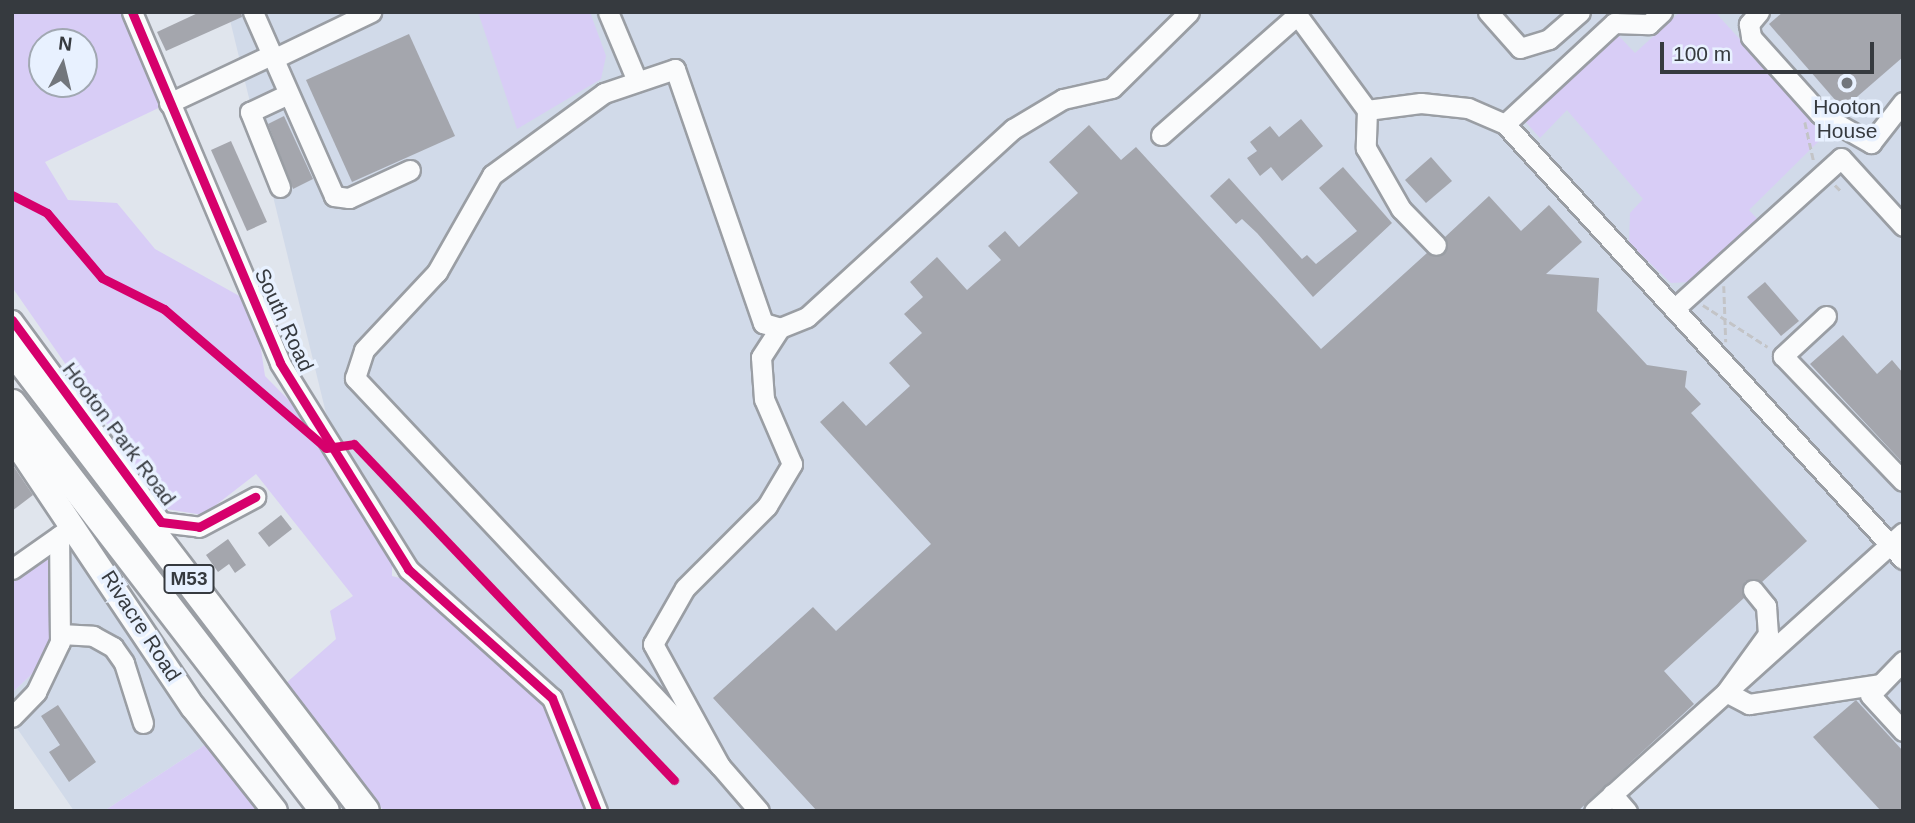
<!DOCTYPE html>
<html>
<head>
<meta charset="utf-8">
<style>
	body { margin:0 }
	#map { position:relative; width:1915px; height:823px; overflow:hidden; background:#e0e5ed; font-family:Helvetica,sans-serif }
	div>[style] { position:absolute }
	[style*='--x'] { left:calc(var(--x)*1px); top:calc(var(--y)*1px); width:calc(var(--w)*1px); rotate:calc(var(--a)*1deg) }
	.built>* { inset:0; background:#d1dae9 }
	.green>* { inset:0; background:#d8cdf6 }
	.building>* { inset:0; background:#a4a6ad }
	.path>* { height:2.5px; margin-top:-1.25px; transform-origin:0; background:repeating-linear-gradient(90deg,#c3c4c7 0 7px,transparent 0 10.5px) }
	.roads { filter:drop-shadow(2px 0 #9a9ea4) drop-shadow(-2px 0 #9a9ea4) drop-shadow(0 2px #9a9ea4) drop-shadow(0 -2px #9a9ea4) }
	.minor>* { height:19px; margin:-9.5px; padding:0 9.5px; transform-origin:9.5px; border-radius:9.5px; background:#fafbfc }
	.major>* { height:24px; margin:-12px; padding:0 12px; transform-origin:12px; border-radius:12px; background:#fafbfc }
	.highway>* { height:28px; margin:-14px; padding:0 14px; transform-origin:14px; border-radius:14px; background:#fafbfc }
	.cycleway>* { height:9px; margin:-4.5px; padding:0 4.5px; transform-origin:4.5px; border-radius:4.5px; background:#d6006c }
	.dots>* { width:19px; height:19px; translate:-50% -50%; box-sizing:border-box; border:4px solid #e8f1ff; border-radius:50% }
	span { translate:-50% -50%; white-space:nowrap; text-align:center; line-height:1.15; -webkit-text-stroke:7px #e8f1ff; paint-order:stroke }
	.shield-label span { padding:2px 5px; background:#e8f1ff; border:2px solid; border-radius:5px; -webkit-text-stroke-width:0 }
	.shield-label { font-size:19px; color:#363a3f; font-weight:700 }
	.poi-label { font-size:21px; color:#363a3f }
	.street-label { font-size:21px; color:#363a3f }
	.frame { position:absolute; inset:0; border:14px solid #363a3f; pointer-events:none }
	.north { position:absolute; left:28px; top:28px; width:70px; height:70px; box-sizing:border-box; background:#e8f1ff; border:2px solid #a1a8b2; border-radius:50%; rotate:7deg; font-size:19px; font-weight:700; line-height:28px; text-align:center; color:#363a3f }
	.north::after { content:''; display:block; margin:auto; width:24px; height:32px; background:#72767c; clip-path:polygon(50% 0,100% 100%,50% 72%,0 100%) }
	.scale { position:absolute; left:1660px; top:42px; width:214px; height:32px; box-sizing:border-box; border:4px solid #363a3f; border-top:0; padding-left:9px; font-size:21px; line-height:24px; white-space:nowrap; color:#363a3f; -webkit-text-stroke:5px #e8f1ff; paint-order:stroke }
</style>
</head>
<body>
<div id="map">
	<div class="built">
		<div style="clip-path:polygon(228px 12px,1903px 12px,1903px 811px,597px 811px,408px 569px,334px 446px)"></div>
		<div style="clip-path:polygon(77px 533px,217px 737px,104px 811px,74px 811px,12px 721px,12px 693px,54px 653px,58px 544px)"></div>
	</div>
	<div class="green">
		<div style="clip-path:polygon(evenodd,12px 12px,132px 12px,169px 103px,45px 162px,68px 200px,117px 203px,155px 249px,243px 298px,259px 336px,265px 376px,334px 446px,392px 560px,392px 576px,407px 580px,555px 716px,594px 811px,384px 811px,285px 684px,336px 639px,330px 611px,353px 596px,256px 474px,203px 515px,166px 509px,12px 287px,12px 12px,42px 42px,84px 42px,84px 84px,42px 84px,42px 42px)"></div>
		<div style="clip-path:polygon(478px 12px,590px 12px,606px 56px,601px 79px,517px 129px)"></div>
		<div style="clip-path:polygon(1680px 12px,1715px 12px,1826px 134px,1749px 210px,1760px 222px,1691px 282px,1671px 283px,1629px 243px,1630px 213px,1643px 199px,1567px 110px,1540px 138px,1521px 117px,1617px 34px,1635px 53px)"></div>
		<div style="clip-path:polygon(58px 544px,54px 653px,12px 693px,12px 577px)"></div>
		<div style="clip-path:polygon(217px 737px,265px 811px,104px 811px)"></div>
	</div>
	<div class="building">
		<div style="clip-path:polygon(200px 12px,241px 12px,242px 17px,166px 51px,157px 32px)"></div>
		<div style="clip-path:polygon(1783px 12px,1903px 12px,1903px 57px,1843px 109px,1769px 24px)"></div>
		<div style="clip-path:polygon(409px 34px,455px 136px,352px 182px,306px 80px)"></div>
		<div style="clip-path:polygon(284px 116px,313px 179px,293px 189px,268px 124px)"></div>
		<div style="clip-path:polygon(1301px 119px,1323px 146px,1282px 181px,1271px 167px,1260px 176px,1247px 158px,1257px 151px,1250px 142px,1270px 126px,1279px 137px)"></div>
		<div style="clip-path:polygon(1089px 125px,1121px 160px,1136px 147px,1321px 349px,1427px 253px,1444px 254px,1445px 237px,1489px 196px,1521px 231px,1549px 205px,1582px 242px,1546px 274px,1599px 278px,1597px 311px,1647px 365px,1687px 371px,1685px 387px,1701px 404px,1691px 413px,1807px 541px,1762px 582px,1745px 581px,1744px 598px,1664px 671px,1694px 704px,1578px 811px,817px 811px,713px 698px,813px 607px,836px 631px,931px 544px,820px 422px,843px 401px,866px 426px,910px 386px,889px 363px,922px 333px,904px 314px,923px 297px,910px 282px,937px 257px,967px 290px,1001px 260px,988px 246px,1005px 231px,1019px 247px,1078px 193px,1049px 162px)"></div>
		<div style="clip-path:polygon(231px 141px,267px 222px,247px 231px,211px 150px)"></div>
		<div style="clip-path:polygon(1431px 157px,1452px 181px,1426px 203px,1405px 180px)"></div>
		<div style="clip-path:polygon(1343px 167px,1392px 223px,1313px 297px,1257px 233px,1242px 219px,1236px 224px,1210px 196px,1229px 178px,1302px 259px,1307px 255px,1316px 264px,1357px 231px,1319px 188px)"></div>
		<div style="clip-path:polygon(1765px 282px,1799px 321px,1781px 336px,1747px 297px)"></div>
		<div style="clip-path:polygon(1843px 335px,1877px 374px,1892px 360px,1903px 373px,1903px 463px,1810px 364px)"></div>
		<div style="clip-path:polygon(12px 464px,33px 495px,12px 511px)"></div>
		<div style="clip-path:polygon(281px 515px,292px 529px,269px 547px,258px 533px)"></div>
		<div style="clip-path:polygon(228px 539px,246px 565px,235px 573px,229px 564px,218px 572px,206px 555px)"></div>
		<div style="clip-path:polygon(1856px 700px,1903px 751px,1903px 811px,1881px 811px,1813px 737px)"></div>
		<div style="clip-path:polygon(58px 705px,96px 762px,69px 782px,49px 752px,60px 745px,41px 716px)"></div>
	</div>
	<div class="path">
		<div style="--x:1805;--y:122;--w:41;--a:77.3"></div>
		<div style="--x:1835;--y:185;--w:8;--a:45"></div>
		<div style="--x:1724;--y:286;--w:56;--a:88"></div>
		<div style="--x:1703;--y:305;--w:77;--a:32.9"></div>
	</div>
	<div class="roads">
		<div class="minor">
			<div style="--x:132;--y:12;--w:381;--a:67.1"></div>
			<div style="--x:280;--y:363;--w:243;--a:58.1"></div>
			<div style="--x:408;--y:569;--w:193;--a:41.9"></div>
			<div style="--x:552;--y:698;--w:122;--a:68.3"></div>
			<div style="--x:253;--y:12;--w:201;--a:66.2"></div>
			<div style="--x:334;--y:196;--w:15;--a:8"></div>
			<div style="--x:349;--y:198;--w:67;--a:-24.7"></div>
			<div style="--x:608;--y:12;--w:75;--a:67.2"></div>
			<div style="--x:1295;--y:12;--w:122;--a:53.7"></div>
			<div style="--x:1367;--y:110;--w:54;--a:-7.4"></div>
			<div style="--x:1421;--y:103;--w:47;--a:6.1"></div>
			<div style="--x:1468;--y:108;--w:40;--a:23.4"></div>
			<div style="--x:1505;--y:124;--w:590;--a:47.54"></div>
			<div style="--x:1488;--y:12;--w:48;--a:48.4"></div>
			<div style="--x:1520;--y:48;--w:30;--a:-17"></div>
			<div style="--x:1549;--y:39;--w:41;--a:-41.1"></div>
			<div style="--x:1759;--y:12;--w:16;--a:130"></div>
			<div style="--x:1749;--y:24;--w:13;--a:81"></div>
			<div style="--x:1751;--y:37;--w:103;--a:48.1"></div>
			<div style="--x:1820;--y:114;--w:59;--a:29.6"></div>
			<div style="--x:1871;--y:143;--w:52;--a:-52"></div>
			<div style="--x:273;--y:59;--w:109;--a:-25.6"></div>
			<div style="--x:169;--y:103;--w:113;--a:-25.2"></div>
			<div style="--x:1367;--y:110;--w:38;--a:92"></div>
			<div style="--x:1366;--y:148;--w:70;--a:60.2"></div>
			<div style="--x:1401;--y:209;--w:50;--a:45.8"></div>
			<div style="--x:1505;--y:124;--w:149;--a:-42.8"></div>
			<div style="--x:1614;--y:23;--w:35;--a:2"></div>
			<div style="--x:1649;--y:24;--w:18;--a:-43"></div>
			<div style="--x:1161;--y:135;--w:181;--a:-41.4"></div>
			<div style="--x:280;--y:187;--w:81;--a:-111.8"></div>
			<div style="--x:250;--y:112;--w:42;--a:-25.3"></div>
			<div style="--x:1674;--y:309;--w:225;--a:-42.1"></div>
			<div style="--x:1841;--y:158;--w:92;--a:47.6"></div>
			<div style="--x:1826;--y:316;--w:59;--a:137.1"></div>
			<div style="--x:1783;--y:356;--w:173;--a:46.2"></div>
			<div style="--x:12;--y:320;--w:251;--a:53.6"></div>
			<div style="--x:161;--y:522;--w:38;--a:7"></div>
			<div style="--x:199;--y:527;--w:64;--a:-28.2"></div>
			<div style="--x:12;--y:569;--w:66;--a:-35.1"></div>
			<div style="--x:1753;--y:590;--w:21;--a:51"></div>
			<div style="--x:1766;--y:606;--w:28;--a:86"></div>
			<div style="--x:1768;--y:634;--w:72;--a:125.9"></div>
			<div style="--x:1726;--y:692;--w:26;--a:28"></div>
			<div style="--x:1749;--y:704;--w:132;--a:-8.7"></div>
			<div style="--x:60;--y:634;--w:33;--a:3"></div>
			<div style="--x:93;--y:636;--w:23;--a:29"></div>
			<div style="--x:113;--y:647;--w:19;--a:55"></div>
			<div style="--x:124;--y:663;--w:63;--a:72.4"></div>
			<div style="--x:1903;--y:661;--w:47;--a:134.1"></div>
			<div style="--x:1870;--y:695;--w:49;--a:47.5"></div>
			<div style="--x:12;--y:717;--w:35;--a:-46"></div>
			<div style="--x:36;--y:692;--w:55;--a:-64.4"></div>
			<div style="--x:60;--y:642;--w:106;--a:-90.5"></div>
			<div style="--x:720;--y:766;--w:533;--a:-133.25"></div>
			<div style="--x:355;--y:378;--w:29;--a:-72"></div>
			<div style="--x:364;--y:350;--w:107;--a:-46.9"></div>
			<div style="--x:437;--y:272;--w:112;--a:-60.4"></div>
			<div style="--x:492;--y:175;--w:139;--a:-36.2"></div>
			<div style="--x:604;--y:93;--w:75;--a:-18.7"></div>
			<div style="--x:675;--y:69;--w:269;--a:70.9"></div>
			<div style="--x:763;--y:323;--w:18;--a:16"></div>
			<div style="--x:780;--y:328;--w:29;--a:-22"></div>
			<div style="--x:807;--y:317;--w:279;--a:-42.4"></div>
			<div style="--x:1013;--y:129;--w:58;--a:-31"></div>
			<div style="--x:1063;--y:99;--w:50;--a:-12.7"></div>
			<div style="--x:1112;--y:88;--w:108;--a:-44.6"></div>
			<div style="--x:1612;--y:794;--w:23;--a:49"></div>
			<div style="--x:759;--y:811;--w:60;--a:-130.9"></div>
			<div style="--x:720;--y:766;--w:139;--a:-118.8"></div>
			<div style="--x:653;--y:644;--w:64;--a:-60.3"></div>
			<div style="--x:685;--y:588;--w:116;--a:-45"></div>
			<div style="--x:767;--y:506;--w:49;--a:-59.2"></div>
			<div style="--x:792;--y:464;--w:71;--a:-113.3"></div>
			<div style="--x:764;--y:399;--w:42;--a:-94.1"></div>
			<div style="--x:761;--y:357;--w:35;--a:-57"></div>
			<div style="--x:1594;--y:811;--w:416;--a:-42"></div>
		</div>
		<div class="major">
			<div style="--x:12;--y:437;--w:325;--a:56.2"></div>
			<div style="--x:193;--y:707;--w:132;--a:51.7"></div>
		</div>
		<div class="highway">
			<div style="--x:12;--y:349;--w:581;--a:52.62"></div>
			<div style="--x:12;--y:404;--w:513;--a:52.44"></div>
		</div>
	</div>
	<div class="cycleway">
		<div style="--x:132;--y:12;--w:381;--a:67.1"></div>
		<div style="--x:280;--y:363;--w:243;--a:58.1"></div>
		<div style="--x:408;--y:569;--w:193;--a:41.9"></div>
		<div style="--x:552;--y:698;--w:122;--a:68.3"></div>
		<div style="--x:12;--y:195;--w:39;--a:27"></div>
		<div style="--x:47;--y:213;--w:85;--a:49.8"></div>
		<div style="--x:102;--y:278;--w:69;--a:26.6"></div>
		<div style="--x:164;--y:309;--w:213;--a:40.6"></div>
		<div style="--x:326;--y:448;--w:28;--a:-8"></div>
		<div style="--x:354;--y:444;--w:464;--a:46.4"></div>
		<div style="--x:12;--y:320;--w:251;--a:53.6"></div>
		<div style="--x:161;--y:522;--w:38;--a:7"></div>
		<div style="--x:199;--y:527;--w:64;--a:-28.2"></div>
	</div>
	<div class="dots">
		<div style="left:1847px;top:83px;background:#72767c"></div>
	</div>
	<div class="shield-label">
		<span style="left:189px;top:579px">M53</span>
	</div>
	<div class="poi-label">
		<span style="left:1847px;top:119px">Hooton<br>House</span>
	</div>
	<div class="street-label">
		<span style="left:284px;top:320px;rotate:65deg">South Road</span>
		<span style="left:119px;top:434px;rotate:53deg">Hooton Park Road</span>
		<span style="left:141px;top:626px;rotate:57deg">Rivacre Road</span>
	</div>
	<div class="frame"></div>
	<div class="north">N</div>
	<div class="scale">100 m</div>
</div>
</body>
</html>
